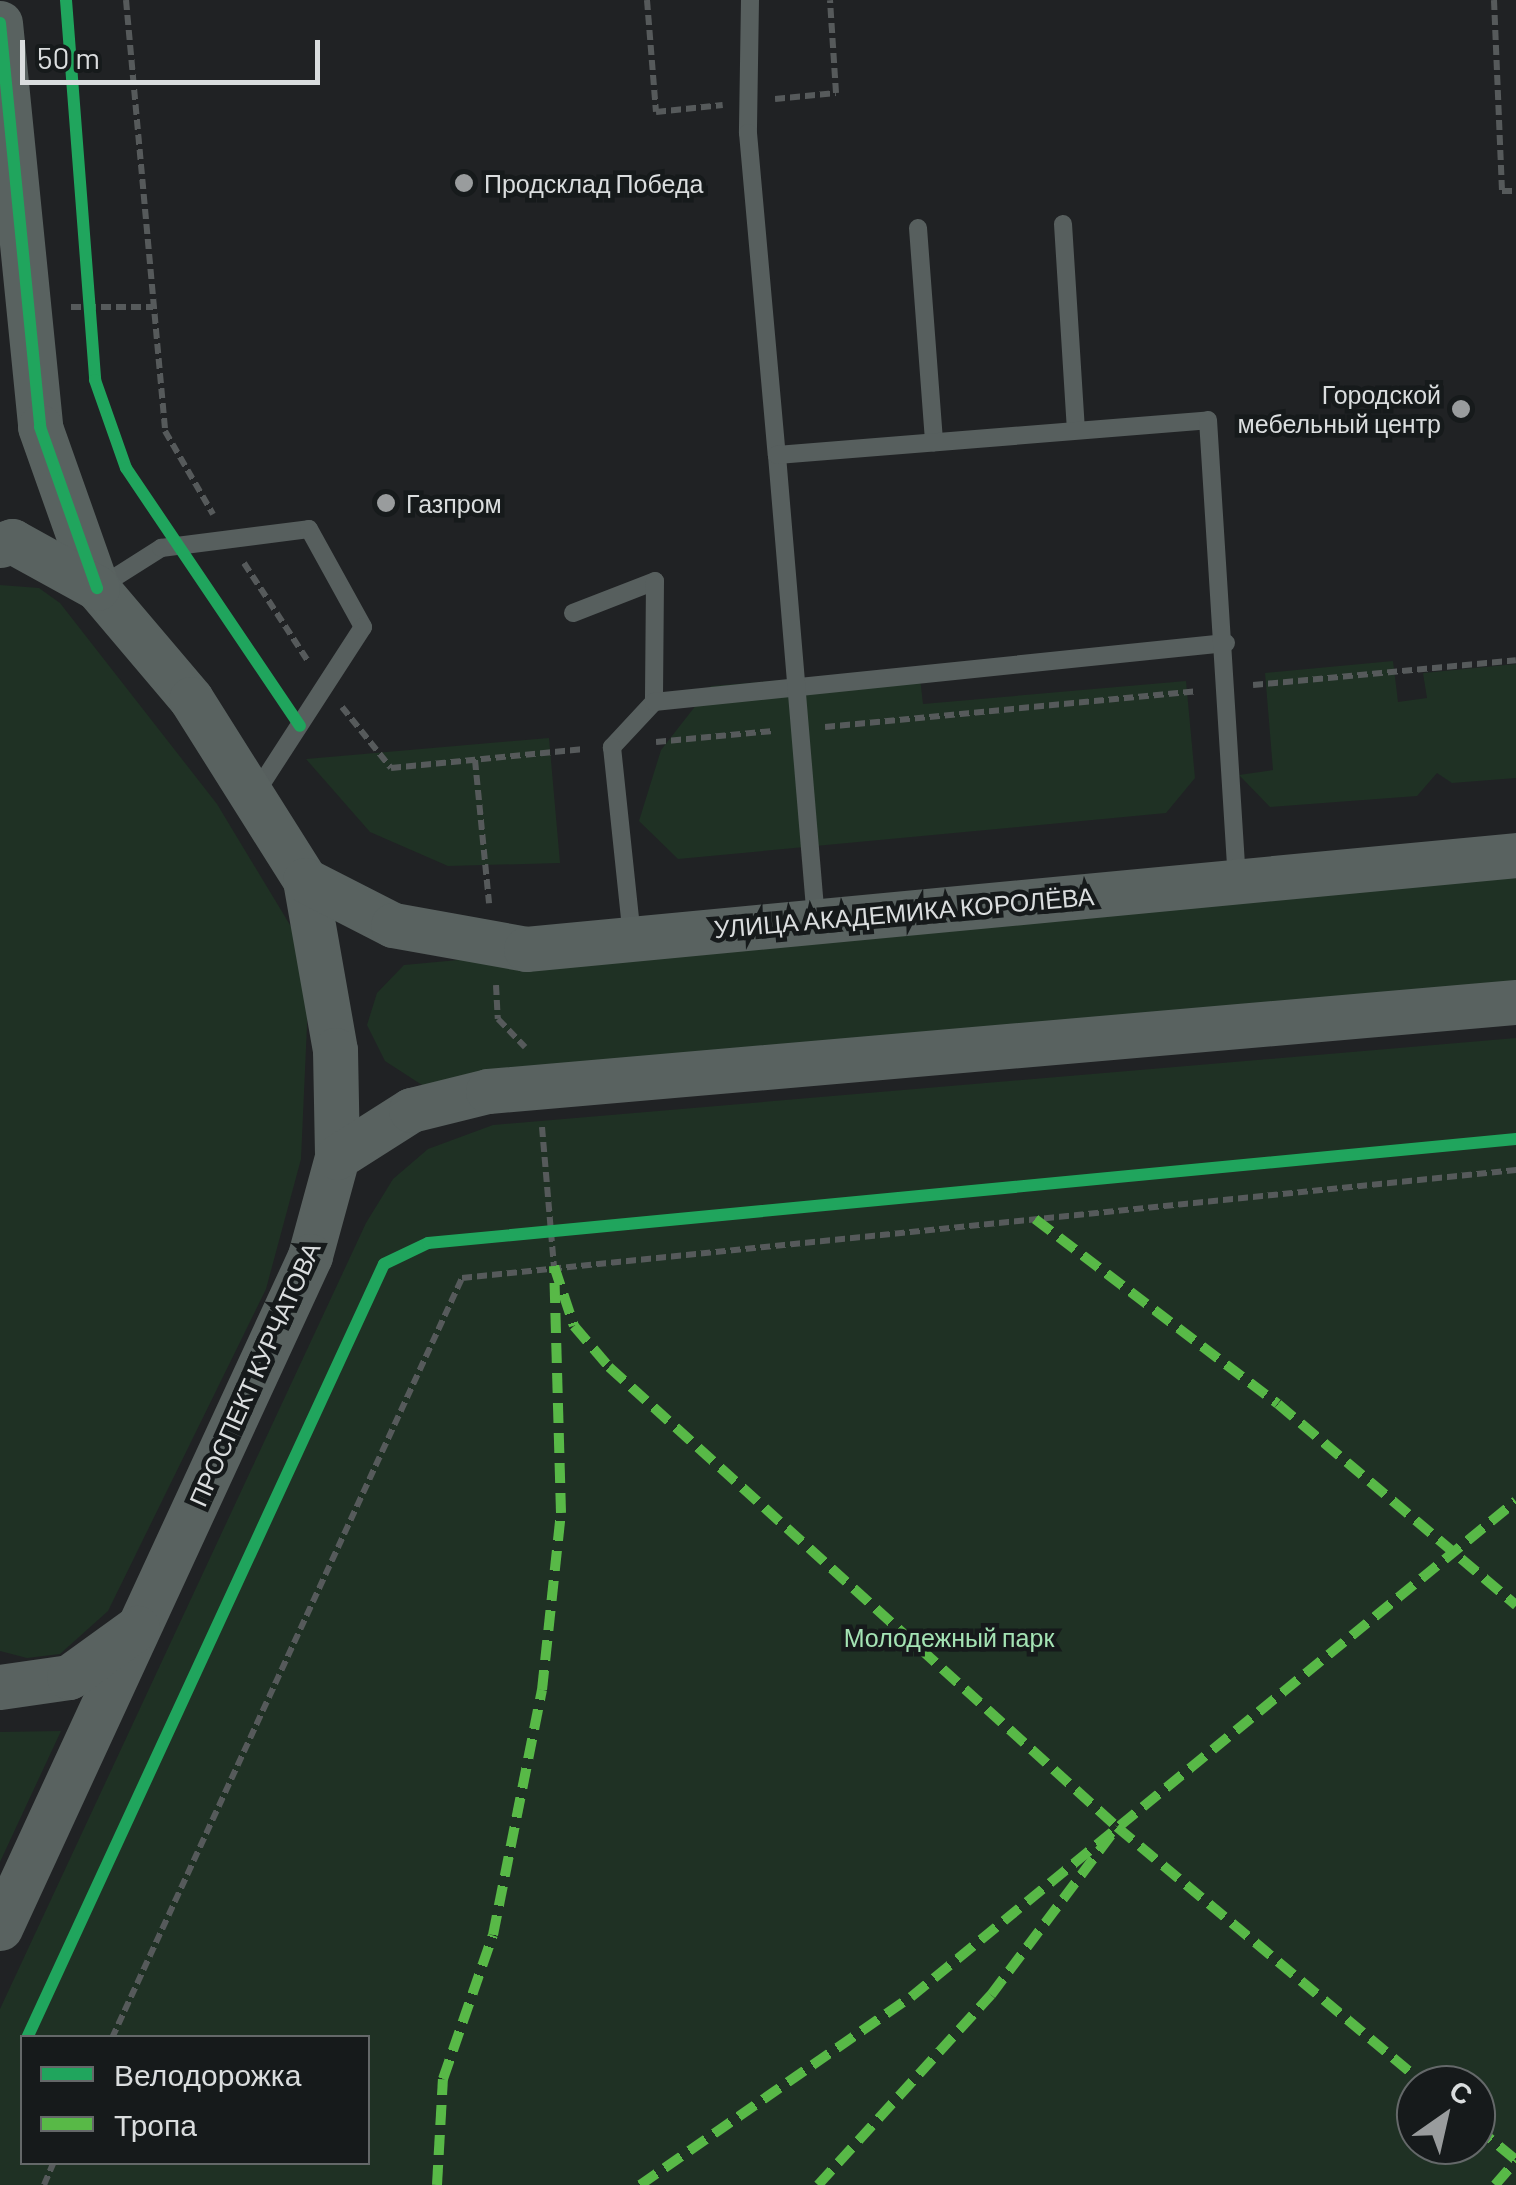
<!DOCTYPE html>
<html>
<head>
<meta charset="utf-8">
<style>
	body { margin:0 }
	#map { position:relative; width:1516px; height:2185px; overflow:hidden; background:#202224; font-family:Barlow,sans-serif }
	div>[style] { position:absolute }
	[style*='--x'] { left:calc(var(--x)*1px); top:calc(var(--y)*1px); width:calc(var(--w)*1px); rotate:calc(var(--a)*1deg) }
	.green>* { inset:0; background:#1f3124 }
	.path>* { height:6px; margin-top:-3px; transform-origin:0; background:repeating-linear-gradient(90deg,#565a5b 0 10px,transparent 0 15px) }
	.lane>* { height:18px; margin:-9px; padding:0 9px; transform-origin:9px; border-radius:9px; background:#575f5e }
	.secondary>* { height:45px; margin:-22.5px; padding:0 22.5px; transform-origin:22.5px; border-radius:22.5px; background:#596260 }
	.quiet>* { height:10px; margin-top:-5px; transform-origin:0; background:repeating-linear-gradient(90deg,#58b947 0 20px,transparent 0 30px) }
	.cycleway>* { height:12px; margin:-6px; padding:0 6px; transform-origin:6px; border-radius:6px; background:#20a55d }
	.dots>* { width:28px; height:28px; translate:-50% -50%; box-sizing:border-box; border:5px solid #161a1b; border-radius:50% }
	span { translate:-50% -50%; white-space:nowrap; text-align:center; line-height:1.15; -webkit-text-stroke:9px #161a1b; paint-order:stroke }
	.poi-label { font-size:25px; color:#daddde }
	.left { translate:0 -50%; text-align:left }
	.right { translate:-100% -50%; text-align:right }
	.street-label { font-size:25px; color:#daddde }
	.park-label { font-size:25px; color:#a4e3b4 }
	.legend { position:absolute; left:20px; top:2035px; width:350px; height:130px; box-sizing:border-box; background:#161a1b; border:2px solid #646869; margin:0; padding:12px 18px; list-style:none; font-size:30px; color:#daddde }
	.legend li { display:flex; align-items:center; gap:20px; height:50px }
	.legend b { width:50px; border:2px solid #646869 }
	.north { position:absolute; left:1396px; top:2065px; width:100px; height:100px; box-sizing:border-box; background:#161a1b; border:2px solid #646869; border-radius:50%; rotate:34deg; font-size:28px; font-weight:700; line-height:40px; text-align:center; color:#daddde }
	.north::after { content:''; display:block; margin:auto; width:35px; height:45px; background:#999c9d; clip-path:polygon(50% 0,100% 100%,50% 72%,0 100%) }
	.scale { position:absolute; left:20px; top:40px; width:300px; height:45px; box-sizing:border-box; border:5px solid #daddde; border-top:0; padding-left:12px; font-size:30px; line-height:35px; white-space:nowrap; color:#daddde; -webkit-text-stroke:8px #161a1b; paint-order:stroke }
</style>
</head>
<body>
<div id="map">
	<div class="green">
		<div style="clip-path:polygon(0 585px,39px 588px,60px 603px,217px 804px,293px 930px,308px 1003px,301px 1159px,266px 1289px,108px 1611px,60px 1654px,27px 1658px,0 1651px)"></div>
		<div style="clip-path:polygon(1393px 661px,1398px 702px,1427px 698px,1423px 673px,1516px 664px,1516px 778px,1452px 783px,1437px 773px,1417px 796px,1270px 807px,1239px 775px,1273px 770px,1265px 673px)"></div>
		<div style="clip-path:polygon(919px 669px,923px 704px,1186px 681px,1195px 778px,1166px 813px,678px 859px,639px 821px,661px 750px,711px 686px)"></div>
		<div style="clip-path:polygon(549px 738px,560px 863px,448px 866px,370px 832px,306px 759px)"></div>
		<div style="clip-path:polygon(1516px 863px,1516px 991px,422px 1085px,385px 1061px,367px 1025px,377px 993px,404px 965px)"></div>
		<div style="clip-path:polygon(evenodd,1516px 1038px,1516px 2185px,0 2185px,0 2009px,366px 1223px,393px 1179px,428px 1149px,493px 1125px,1516px 1038px,22px 2038px,368px 2038px,368px 2162px,22px 2162px,22px 2038px,1516px 1038px,1416px 2085px,1476px 2085px,1476px 2145px,1416px 2145px,1416px 2085px)"></div>
		<div style="clip-path:polygon(61px 1731px,26px 1806px,0 1862px,0 1732px)"></div>
	</div>
	<div class="path">
		<div style="--x:126;--y:0;--w:433;--a:84.8"></div>
		<div style="--x:165;--y:431;--w:96;--a:60"></div>
		<div style="--x:647;--y:0;--w:112;--a:85.4"></div>
		<div style="--x:656;--y:112;--w:67;--a:-6"></div>
		<div style="--x:1494;--y:0;--w:191;--a:87.6"></div>
		<div style="--x:1502;--y:191;--w:14;--a:0"></div>
		<div style="--x:775;--y:99;--w:61;--a:-5.6"></div>
		<div style="--x:836;--y:93;--w:93;--a:-93.7"></div>
		<div style="--x:71;--y:307;--w:82;--a:0"></div>
		<div style="--x:244;--y:563;--w:117;--a:56.9"></div>
		<div style="--x:1253;--y:685;--w:264;--a:-5.4"></div>
		<div style="--x:342;--y:707;--w:78;--a:51.2"></div>
		<div style="--x:391;--y:768;--w:194;--a:-5.6"></div>
		<div style="--x:825;--y:727;--w:373;--a:-5.5"></div>
		<div style="--x:656;--y:742;--w:118;--a:-5.4"></div>
		<div style="--x:475;--y:760;--w:144;--a:84.4"></div>
		<div style="--x:496;--y:985;--w:34;--a:87"></div>
		<div style="--x:498;--y:1019;--w:39;--a:46"></div>
		<div style="--x:542;--y:1127;--w:140;--a:85.1"></div>
		<div style="--x:112;--y:2038;--w:837;--a:-65.27"></div>
		<div style="--x:462;--y:1278;--w:1060;--a:-5.85"></div>
		<div style="--x:44;--y:2185;--w:25;--a:-67"></div>
	</div>
	<div class="lane">
		<div style="--x:750;--y:0;--w:133;--a:90.9"></div>
		<div style="--x:748;--y:133;--w:323;--a:84.9"></div>
		<div style="--x:1063;--y:224;--w:206;--a:86.4"></div>
		<div style="--x:918;--y:228;--w:215;--a:85.7"></div>
		<div style="--x:98;--y:588;--w:75;--a:-32.4"></div>
		<div style="--x:161;--y:548;--w:149;--a:-7.3"></div>
		<div style="--x:309;--y:529;--w:112;--a:61.1"></div>
		<div style="--x:363;--y:627;--w:202;--a:122.9"></div>
		<div style="--x:573;--y:613;--w:88;--a:-21.3"></div>
		<div style="--x:655;--y:581;--w:121;--a:90.5"></div>
		<div style="--x:654;--y:702;--w:62;--a:133"></div>
		<div style="--x:612;--y:747;--w:190;--a:84"></div>
		<div style="--x:654;--y:702;--w:575;--a:-5.89"></div>
		<div style="--x:816;--y:920;--w:467;--a:-94.8"></div>
		<div style="--x:777;--y:455;--w:432;--a:-4.6"></div>
		<div style="--x:1208;--y:420;--w:462;--a:86.4"></div>
	</div>
	<div class="secondary">
		<div style="--x:0;--y:23;--w:406;--a:84.3"></div>
		<div style="--x:40;--y:427;--w:171;--a:70.5"></div>
		<div style="--x:97;--y:588;--w:145;--a:49.7"></div>
		<div style="--x:191;--y:699;--w:214;--a:57.8"></div>
		<div style="--x:305;--y:880;--w:173;--a:80"></div>
		<div style="--x:335;--y:1050;--w:107;--a:88.9"></div>
		<div style="--x:337;--y:1157;--w:103;--a:105.3"></div>
		<div style="--x:310;--y:1256;--w:740;--a:114.76"></div>
		<div style="--x:0;--y:545;--w:13;--a:-18"></div>
		<div style="--x:12;--y:541;--w:97;--a:28.9"></div>
		<div style="--x:305;--y:880;--w:99;--a:27.1"></div>
		<div style="--x:393;--y:925;--w:135;--a:10.2"></div>
		<div style="--x:526;--y:949;--w:994;--a:-5.42"></div>
		<div style="--x:337;--y:1157;--w:88;--a:-32.4"></div>
		<div style="--x:411;--y:1110;--w:79;--a:-13.9"></div>
		<div style="--x:488;--y:1091;--w:1032;--a:-4.95"></div>
		<div style="--x:0;--y:1687;--w:70;--a:-8.2"></div>
		<div style="--x:69;--y:1677;--w:84;--a:-35.8"></div>
	</div>
	<div class="quiet">
		<div style="--x:1035;--y:1219;--w:305;--a:37.3"></div>
		<div style="--x:1278;--y:1404;--w:312;--a:40.2"></div>
		<div style="--x:1476;--y:2127;--w:52;--a:39.5"></div>
		<div style="--x:437;--y:2185;--w:106;--a:-86.8"></div>
		<div style="--x:443;--y:2079;--w:152;--a:-70.9"></div>
		<div style="--x:493;--y:1935;--w:250;--a:-78.7"></div>
		<div style="--x:542;--y:1690;--w:178;--a:-83.9"></div>
		<div style="--x:561;--y:1513;--w:247;--a:-91.6"></div>
		<div style="--x:554;--y:1266;--w:63;--a:71.6"></div>
		<div style="--x:574;--y:1326;--w:54;--a:49.5"></div>
		<div style="--x:609;--y:1367;--w:685;--a:42.16"></div>
		<div style="--x:640;--y:2185;--w:330;--a:-34.8"></div>
		<div style="--x:911;--y:1997;--w:782;--a:-39.35"></div>
		<div style="--x:818;--y:2185;--w:257;--a:-47.7"></div>
		<div style="--x:991;--y:1995;--w:210;--a:-53.1"></div>
		<div style="--x:1117;--y:1827;--w:403;--a:39.9"></div>
		<div style="--x:1495;--y:2185;--w:32;--a:-49"></div>
	</div>
	<div class="cycleway">
		<div style="--x:66;--y:0;--w:381;--a:85.6"></div>
		<div style="--x:95;--y:380;--w:93;--a:70.6"></div>
		<div style="--x:126;--y:468;--w:311;--a:56"></div>
		<div style="--x:0;--y:23;--w:406;--a:84.3"></div>
		<div style="--x:40;--y:427;--w:171;--a:70.5"></div>
		<div style="--x:27;--y:2038;--w:852;--a:-65.24"></div>
		<div style="--x:384;--y:1264;--w:49;--a:-25.5"></div>
		<div style="--x:428;--y:1243;--w:1093;--a:-5.46"></div>
	</div>
	<div class="dots">
		<div style="left:464px;top:183px;background:#999c9d"></div>
		<div style="left:1461px;top:409px;background:#999c9d"></div>
		<div style="left:386px;top:503px;background:#999c9d"></div>
	</div>
	<div class="poi-label">
		<span class="left" style="left:484px;top:183px">Продсклад Победа</span>
		<span class="right" style="left:1441px;top:409px">Городской<br>мебельный центр</span>
		<span class="left" style="left:406px;top:503px">Газпром</span>
	</div>
	<div class="street-label">
		<span style="left:904px;top:912px;rotate:-5deg">УЛИЦА АКАДЕМИКА КОРОЛЁВА</span>
		<span style="left:254px;top:1374px;rotate:-66deg">ПРОСПЕКТ КУРЧАТОВА</span>
	</div>
	<div class="park-label">
		<span style="left:949px;top:1637px">Молодежный парк</span>
	</div>
	<ul class="legend">
	<li><b style="height:12px;background:#20a55d"></b>Велодорожка</li>
	<li><b style="height:12px;background:#58b947"></b>Тропа</li>
	</ul>
	<div class="north">С</div>
	<div class="scale">50 m</div>
</div>
</body>
</html>
